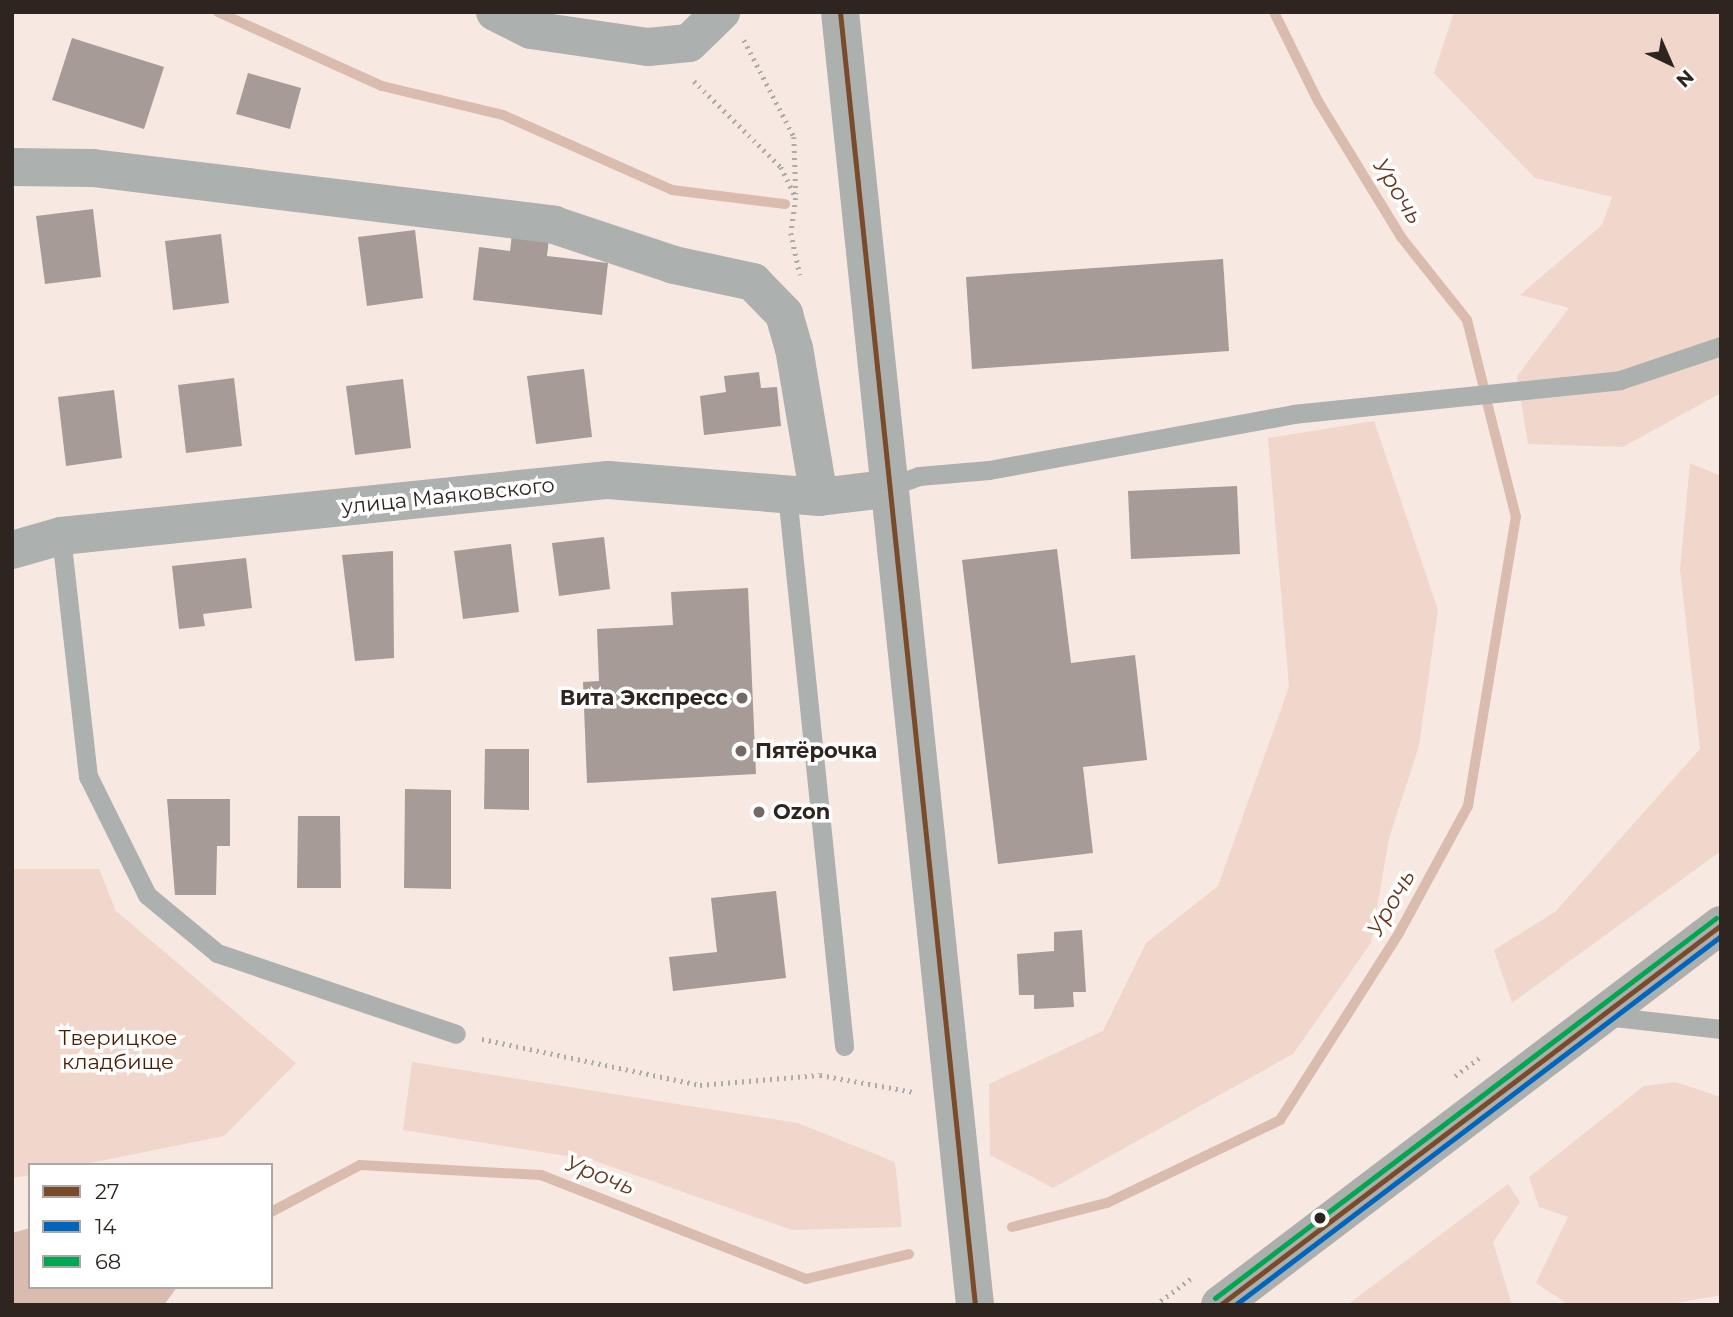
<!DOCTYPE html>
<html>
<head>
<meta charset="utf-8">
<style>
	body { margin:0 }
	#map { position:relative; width:1733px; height:1317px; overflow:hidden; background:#f7e8e2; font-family:Montserrat,sans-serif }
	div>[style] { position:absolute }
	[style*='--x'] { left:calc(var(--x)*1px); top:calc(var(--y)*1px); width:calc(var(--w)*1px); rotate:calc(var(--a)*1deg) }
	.green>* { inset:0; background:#f1d7cb }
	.water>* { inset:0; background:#dabcae }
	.stream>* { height:10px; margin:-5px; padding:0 5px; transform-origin:5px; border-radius:5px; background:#dabcae }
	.building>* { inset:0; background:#a69b97 }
	.path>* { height:4.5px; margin-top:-2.25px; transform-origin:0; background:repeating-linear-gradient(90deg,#acaba9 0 2px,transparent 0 7px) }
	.service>* { height:19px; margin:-9.5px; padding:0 9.5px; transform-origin:9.5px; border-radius:9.5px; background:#acb0ae }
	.minor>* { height:38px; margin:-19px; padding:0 19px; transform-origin:19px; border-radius:19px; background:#acb0ae }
	.tertiary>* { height:38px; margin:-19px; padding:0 19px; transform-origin:19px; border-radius:19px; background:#acb0ae }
	.secondary>* { height:38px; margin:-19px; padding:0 19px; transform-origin:19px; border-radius:19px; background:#adafac }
	.bus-1>* { height:5px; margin:-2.5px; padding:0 2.5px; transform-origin:2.5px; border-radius:2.5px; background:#7a4b2a }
	.bus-2>* { height:5px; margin:-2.5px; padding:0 2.5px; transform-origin:2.5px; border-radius:2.5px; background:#0065bd }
	.bus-3>* { height:5px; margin:-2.5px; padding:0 2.5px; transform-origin:2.5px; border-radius:2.5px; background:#00a651 }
	.dots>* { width:19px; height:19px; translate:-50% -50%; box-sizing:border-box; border:4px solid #fff; border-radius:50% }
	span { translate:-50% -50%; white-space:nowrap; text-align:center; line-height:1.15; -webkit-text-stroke:7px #fff; paint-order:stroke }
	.street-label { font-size:21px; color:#2e2521 }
	.poi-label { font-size:21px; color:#2e2521; font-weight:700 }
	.right { translate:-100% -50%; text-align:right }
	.left { translate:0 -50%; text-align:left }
	.park-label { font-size:21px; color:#4b1c04 }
	.water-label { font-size:23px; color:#693720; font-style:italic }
	.frame { position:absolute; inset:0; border:14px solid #2e2521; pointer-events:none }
	.legend { position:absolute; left:28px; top:1163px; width:245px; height:126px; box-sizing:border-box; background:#fff; border:2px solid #aba8a6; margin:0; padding:9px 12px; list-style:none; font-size:21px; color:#2e2521 }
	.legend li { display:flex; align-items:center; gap:14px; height:35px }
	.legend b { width:35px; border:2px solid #aba8a6 }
	.north { position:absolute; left:1635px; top:28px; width:70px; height:70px; -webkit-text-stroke:5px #fff; paint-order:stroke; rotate:136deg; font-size:19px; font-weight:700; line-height:28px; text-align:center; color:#2e2521 }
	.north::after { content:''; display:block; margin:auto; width:24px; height:32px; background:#2e2521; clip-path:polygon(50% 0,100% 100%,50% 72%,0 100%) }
</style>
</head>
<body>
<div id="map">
	<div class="green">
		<div style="clip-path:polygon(1454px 12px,1721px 12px,1721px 393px,1623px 447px,1528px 444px,1517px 376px,1569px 308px,1520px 295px,1602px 225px,1612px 197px,1535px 178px,1434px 73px)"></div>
		<div style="clip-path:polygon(1374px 421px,1438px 610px,1419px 746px,1389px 838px,1371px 943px,1293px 1054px,1053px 1188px,990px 1155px,989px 1084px,1103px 1031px,1146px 943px,1218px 886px,1289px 687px,1268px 438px)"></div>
		<div style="clip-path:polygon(1690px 463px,1721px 476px,1721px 851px,1512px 1003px,1494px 950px,1555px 912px,1700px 749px,1680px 569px)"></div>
		<div style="clip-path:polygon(12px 869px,99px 869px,116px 911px,296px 1063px,224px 1136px,80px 1165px,30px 1165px,30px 1175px,12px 1178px)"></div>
		<div style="clip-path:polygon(412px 1062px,798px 1123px,895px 1162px,902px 1227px,792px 1230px,592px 1160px,403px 1130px)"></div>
		<div style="clip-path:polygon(1675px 1082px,1721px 1097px,1721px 1295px,1665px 1305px,1569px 1305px,1536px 1283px,1568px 1217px,1539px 1207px,1529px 1177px,1644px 1086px)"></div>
		<div style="clip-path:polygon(1508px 1184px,1520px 1202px,1493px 1242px,1512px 1305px,1347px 1305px)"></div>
	</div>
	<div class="water">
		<div style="clip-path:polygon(30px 1228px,30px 1287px,177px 1287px,164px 1305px,12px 1305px,12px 1233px)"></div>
	</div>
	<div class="stream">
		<div style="--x:218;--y:12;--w:180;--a:24.3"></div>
		<div style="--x:382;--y:86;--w:124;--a:13.5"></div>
		<div style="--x:503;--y:115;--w:185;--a:23.9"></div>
		<div style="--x:672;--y:190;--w:114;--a:7.1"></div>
		<div style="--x:1274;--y:12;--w:99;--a:63.7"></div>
		<div style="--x:1318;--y:101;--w:159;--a:58.6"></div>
		<div style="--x:1401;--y:237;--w:106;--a:51.5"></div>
		<div style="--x:1467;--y:320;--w:70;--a:76"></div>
		<div style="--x:271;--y:1212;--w:101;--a:-27.8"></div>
		<div style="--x:360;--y:1165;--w:181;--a:3.2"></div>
		<div style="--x:541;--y:1175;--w:285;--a:21.4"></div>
		<div style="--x:806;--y:1279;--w:106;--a:-13.6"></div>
		<div style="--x:1012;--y:1227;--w:98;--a:-14.2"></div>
		<div style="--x:1107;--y:1203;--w:192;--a:-25.6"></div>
		<div style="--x:1280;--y:1120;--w:222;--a:-57.5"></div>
		<div style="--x:1399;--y:933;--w:145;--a:-61.5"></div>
		<div style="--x:1468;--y:806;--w:293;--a:-80.6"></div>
		<div style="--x:1516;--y:517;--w:119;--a:-104.2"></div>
	</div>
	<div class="building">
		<div style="clip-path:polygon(72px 38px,164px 67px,144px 129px,52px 100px)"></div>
		<div style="clip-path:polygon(248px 73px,301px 88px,290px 129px,236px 114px)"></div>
		<div style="clip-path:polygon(93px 209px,101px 277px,45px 284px,36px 216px)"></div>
		<div style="clip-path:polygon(415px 230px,423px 298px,367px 306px,358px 237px)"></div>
		<div style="clip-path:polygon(221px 234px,229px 303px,173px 310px,165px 241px)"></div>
		<div style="clip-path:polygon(512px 234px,549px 238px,547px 256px,608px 263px,602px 315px,473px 300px,479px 247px,510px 251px)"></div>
		<div style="clip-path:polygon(1223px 259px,1229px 351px,972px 369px,966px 277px)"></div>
		<div style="clip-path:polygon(584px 369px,592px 437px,536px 444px,527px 376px)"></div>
		<div style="clip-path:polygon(759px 372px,761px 388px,777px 387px,781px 426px,704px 435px,700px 396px,726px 392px,724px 376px)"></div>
		<div style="clip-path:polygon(234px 378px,242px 446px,186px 453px,178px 385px)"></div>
		<div style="clip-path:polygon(403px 379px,411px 448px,355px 455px,346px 386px)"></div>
		<div style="clip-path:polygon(114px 390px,122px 458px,66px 466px,58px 397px)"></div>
		<div style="clip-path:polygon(1237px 486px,1240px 554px,1131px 559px,1128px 491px)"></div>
		<div style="clip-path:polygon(604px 537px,610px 589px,559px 596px,552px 543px)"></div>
		<div style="clip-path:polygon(511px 544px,519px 612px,463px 619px,454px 551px)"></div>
		<div style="clip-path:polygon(1057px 549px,1071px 663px,1135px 655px,1147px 760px,1083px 767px,1093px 853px,998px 864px,962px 560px)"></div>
		<div style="clip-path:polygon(393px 551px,394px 658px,355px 661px,342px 555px)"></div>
		<div style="clip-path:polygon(246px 558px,252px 608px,203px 614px,205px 626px,179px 629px,172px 566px)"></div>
		<div style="clip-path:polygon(748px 588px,756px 774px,587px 783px,583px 682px,599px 681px,597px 629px,673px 625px,671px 592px)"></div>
		<div style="clip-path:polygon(485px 749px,529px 749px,529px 810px,484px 809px)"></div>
		<div style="clip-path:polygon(405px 789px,451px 790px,451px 889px,404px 888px)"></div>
		<div style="clip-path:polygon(167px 799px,230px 799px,230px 846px,217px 846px,216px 895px,175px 895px)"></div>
		<div style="clip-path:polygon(298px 816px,340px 816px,341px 888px,297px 888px)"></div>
		<div style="clip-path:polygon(776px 891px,786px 978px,673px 991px,669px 957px,717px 952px,711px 898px)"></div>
		<div style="clip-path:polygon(1082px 930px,1086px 992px,1073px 992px,1074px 1007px,1034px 1009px,1034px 995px,1019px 995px,1017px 954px,1054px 951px,1054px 932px)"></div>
	</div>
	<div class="path">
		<div style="--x:744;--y:40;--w:109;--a:62.7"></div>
		<div style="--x:794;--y:137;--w:57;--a:88"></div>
		<div style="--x:694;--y:81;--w:122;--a:44.7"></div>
		<div style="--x:781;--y:167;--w:34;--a:64"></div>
		<div style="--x:796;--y:198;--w:35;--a:98"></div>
		<div style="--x:791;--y:233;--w:43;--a:77.9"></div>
		<div style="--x:482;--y:1039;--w:223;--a:11.9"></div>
		<div style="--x:700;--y:1085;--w:120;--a:-4.8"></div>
		<div style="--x:820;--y:1075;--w:96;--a:10.3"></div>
		<div style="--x:1455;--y:1076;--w:30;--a:-37"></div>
		<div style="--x:1155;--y:1305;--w:47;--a:-36.4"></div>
	</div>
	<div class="service">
		<div style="--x:886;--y:488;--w:35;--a:-20"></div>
		<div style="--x:919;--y:476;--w:70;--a:-4.9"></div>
		<div style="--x:989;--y:470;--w:309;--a:-10.4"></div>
		<div style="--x:1293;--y:414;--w:329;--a:-5.9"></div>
		<div style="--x:1620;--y:380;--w:107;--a:-18.6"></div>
		<div style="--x:787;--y:494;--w:555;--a:84.1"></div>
		<div style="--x:61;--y:536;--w:242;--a:83.6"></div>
		<div style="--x:88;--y:776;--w:133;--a:63.6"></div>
		<div style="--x:147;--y:895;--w:91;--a:39.6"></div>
		<div style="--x:217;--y:953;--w:252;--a:18.7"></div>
		<div style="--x:1605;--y:1016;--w:117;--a:6.4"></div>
	</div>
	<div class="minor">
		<div style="--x:495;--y:12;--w:40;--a:26.6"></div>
		<div style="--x:531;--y:30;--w:118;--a:8.3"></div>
		<div style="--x:648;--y:47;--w:41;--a:-5.6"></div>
		<div style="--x:689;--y:43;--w:45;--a:-44.1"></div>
		<div style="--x:12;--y:167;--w:81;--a:0.7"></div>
		<div style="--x:93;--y:168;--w:465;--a:7"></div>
		<div style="--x:554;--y:225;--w:126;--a:18.4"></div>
		<div style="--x:674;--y:265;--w:81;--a:12.1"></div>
		<div style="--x:753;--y:282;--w:45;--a:45.9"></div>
		<div style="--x:784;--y:314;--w:35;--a:74"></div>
		<div style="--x:794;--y:348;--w:151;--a:80.5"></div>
		<div style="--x:12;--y:550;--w:51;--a:-15.9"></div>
		<div style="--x:61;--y:536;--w:550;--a:-5.85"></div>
		<div style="--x:608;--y:480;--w:212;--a:4.6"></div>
		<div style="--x:819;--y:497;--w:67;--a:-6.8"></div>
	</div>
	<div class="tertiary">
		<div style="--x:840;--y:12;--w:1300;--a:84.04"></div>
	</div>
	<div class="secondary">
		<div style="--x:1220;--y:1305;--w:629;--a:-37.18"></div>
	</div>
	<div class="bus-1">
		<div style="--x:840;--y:12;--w:1300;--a:84.04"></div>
		<div style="--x:1220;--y:1305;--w:629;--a:-37.18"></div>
	</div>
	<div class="bus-2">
		<div style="--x:1235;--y:1305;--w:610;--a:-37.21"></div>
	</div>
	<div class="bus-3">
		<div style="--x:1215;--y:1298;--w:629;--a:-37.18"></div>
	</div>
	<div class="dots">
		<div style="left:742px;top:698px;background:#746965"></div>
		<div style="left:741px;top:751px;background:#746965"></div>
		<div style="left:759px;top:812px;background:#746965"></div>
		<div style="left:1320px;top:1218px;background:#2e2521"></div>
	</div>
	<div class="street-label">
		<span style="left:448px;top:496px;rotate:-6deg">улица Маяковского</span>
	</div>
	<div class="poi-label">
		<span class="right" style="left:728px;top:698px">Вита Экспресс</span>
		<span class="left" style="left:755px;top:751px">Пятёрочка</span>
		<span class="left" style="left:773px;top:812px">Ozon</span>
	</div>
	<div class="park-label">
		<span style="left:118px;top:1050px">Тверицкое<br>кладбище</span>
	</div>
	<div class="water-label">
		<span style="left:1398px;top:191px;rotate:58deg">Урочь</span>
		<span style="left:1391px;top:903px;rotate:-60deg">Урочь</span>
		<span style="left:600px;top:1175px;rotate:21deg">Урочь</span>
	</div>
	<div class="frame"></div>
	<ul class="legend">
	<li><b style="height:9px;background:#7a4b2a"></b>27</li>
	<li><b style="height:9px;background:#0065bd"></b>14</li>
	<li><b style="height:9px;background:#00a651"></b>68</li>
	</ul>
	<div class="north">N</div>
</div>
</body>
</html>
